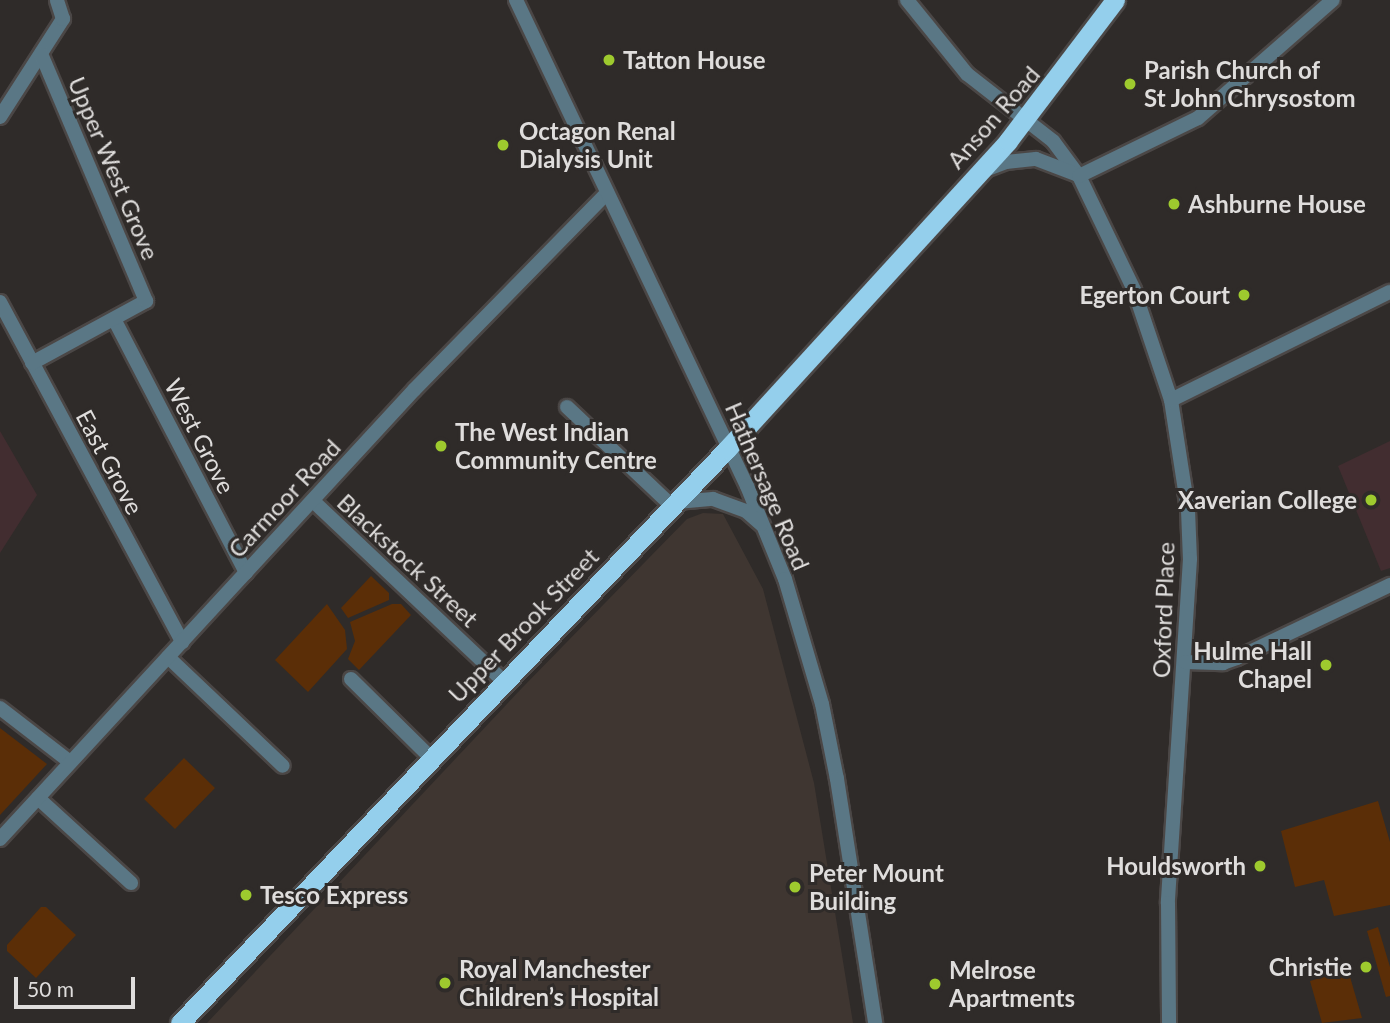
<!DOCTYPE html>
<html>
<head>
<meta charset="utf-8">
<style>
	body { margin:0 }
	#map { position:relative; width:1390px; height:1023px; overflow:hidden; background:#2f2b29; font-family:Lato,sans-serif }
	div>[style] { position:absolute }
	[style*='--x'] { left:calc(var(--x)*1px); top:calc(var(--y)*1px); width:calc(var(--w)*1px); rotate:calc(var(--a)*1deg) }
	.built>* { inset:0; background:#3f3631 }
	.education>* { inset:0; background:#422d30 }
	.green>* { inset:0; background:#5b2e07 }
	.roads { filter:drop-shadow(2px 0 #4b4746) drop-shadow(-2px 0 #4b4746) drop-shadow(0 2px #4b4746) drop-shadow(0 -2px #4b4746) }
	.minor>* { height:14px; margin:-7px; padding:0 7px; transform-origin:7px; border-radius:7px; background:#5a7785 }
	.tertiary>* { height:14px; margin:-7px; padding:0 7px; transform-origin:7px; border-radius:7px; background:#5a7785 }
	.trunk>* { height:19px; margin:-9.5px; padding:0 9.5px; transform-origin:9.5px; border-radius:9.5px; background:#94cfec }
	.dots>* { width:19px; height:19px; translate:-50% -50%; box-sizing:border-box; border:4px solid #2f2b29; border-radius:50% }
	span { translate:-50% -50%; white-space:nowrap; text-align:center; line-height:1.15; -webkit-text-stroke:6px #2f2b29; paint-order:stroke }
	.poi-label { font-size:24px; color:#dfdddc; font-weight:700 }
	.left { translate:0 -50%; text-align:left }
	.right { translate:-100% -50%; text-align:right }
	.street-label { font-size:24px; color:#dfdddc }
	.scale { position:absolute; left:14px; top:977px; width:121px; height:32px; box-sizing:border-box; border:4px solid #dfdddc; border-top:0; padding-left:9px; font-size:21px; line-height:24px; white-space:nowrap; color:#dfdddc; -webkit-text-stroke:5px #2f2b29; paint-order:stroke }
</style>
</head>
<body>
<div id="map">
	<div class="built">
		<div style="clip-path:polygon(703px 513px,723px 514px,763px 589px,814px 783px,853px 1023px,207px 1023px,521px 689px,687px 519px)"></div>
	</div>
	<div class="education">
		<div style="clip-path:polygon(0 431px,37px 495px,0 553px)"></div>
		<div style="clip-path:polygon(1390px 441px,1390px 568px,1381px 571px,1338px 466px)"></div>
	</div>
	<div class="green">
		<div style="clip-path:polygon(371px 576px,389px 593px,389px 600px,348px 618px,341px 608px)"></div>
		<div style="clip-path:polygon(327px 604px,345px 630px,347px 649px,308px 692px,275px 660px)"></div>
		<div style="clip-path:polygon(392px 604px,401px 604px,411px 615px,359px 670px,348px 659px,355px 641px,350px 622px)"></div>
		<div style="clip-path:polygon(0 728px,47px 764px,0 815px)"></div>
		<div style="clip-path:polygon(184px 758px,215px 788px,175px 829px,144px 799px)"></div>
		<div style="clip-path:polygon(1378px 801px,1390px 842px,1390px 905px,1334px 916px,1324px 880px,1295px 887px,1281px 831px)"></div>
		<div style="clip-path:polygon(41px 907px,46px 907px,76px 935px,36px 978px,7px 951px,7px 945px)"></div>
		<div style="clip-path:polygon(1378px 927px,1390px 967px,1390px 996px,1386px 997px,1367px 931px)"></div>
		<div style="clip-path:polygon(1348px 970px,1362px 1018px,1322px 1023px,1310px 981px)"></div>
	</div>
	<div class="roads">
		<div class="minor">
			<div style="--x:907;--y:0;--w:95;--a:51"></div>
			<div style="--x:967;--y:74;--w:109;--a:37.9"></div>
			<div style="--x:1053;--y:141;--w:44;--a:53.4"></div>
			<div style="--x:1079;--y:176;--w:127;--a:64.2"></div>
			<div style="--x:1134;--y:290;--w:116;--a:71.4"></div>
			<div style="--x:1171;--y:400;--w:111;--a:81.2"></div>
			<div style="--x:1188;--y:510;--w:49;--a:87.7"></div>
			<div style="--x:1190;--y:559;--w:345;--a:93.7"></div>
			<div style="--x:1168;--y:903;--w:120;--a:89.5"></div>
			<div style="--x:0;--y:117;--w:117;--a:-57.3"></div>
			<div style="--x:63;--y:19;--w:20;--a:-108"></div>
			<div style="--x:985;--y:170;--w:22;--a:-21"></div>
			<div style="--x:1006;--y:162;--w:30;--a:-6"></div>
			<div style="--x:1036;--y:159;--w:45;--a:20.9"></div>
			<div style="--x:1079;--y:176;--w:132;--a:-26"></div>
			<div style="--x:1198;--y:118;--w:179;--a:-41.2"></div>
			<div style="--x:0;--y:302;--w:386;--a:61.8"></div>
			<div style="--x:114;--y:319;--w:286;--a:62.5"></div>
			<div style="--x:32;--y:363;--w:130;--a:-28.5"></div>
			<div style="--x:146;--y:301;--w:268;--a:-113"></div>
			<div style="--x:1171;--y:400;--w:244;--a:-26.3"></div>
			<div style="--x:567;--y:407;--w:144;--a:43.3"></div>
			<div style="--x:313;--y:501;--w:260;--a:43.4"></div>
			<div style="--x:168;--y:657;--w:158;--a:43.5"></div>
			<div style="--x:1185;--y:662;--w:38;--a:2"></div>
			<div style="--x:1223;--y:663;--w:15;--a:-20"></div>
			<div style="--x:1237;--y:658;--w:170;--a:-25.5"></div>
			<div style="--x:351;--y:679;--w:111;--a:44.6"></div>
			<div style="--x:0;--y:708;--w:88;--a:37.6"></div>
			<div style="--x:38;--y:798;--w:126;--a:42.4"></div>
			<div style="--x:0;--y:839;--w:611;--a:-47.32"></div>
			<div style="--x:414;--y:390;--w:276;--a:-45.6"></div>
		</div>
		<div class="tertiary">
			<div style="--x:516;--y:0;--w:538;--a:64.58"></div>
			<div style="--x:747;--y:486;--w:100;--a:67.8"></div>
			<div style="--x:785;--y:579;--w:130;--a:73.5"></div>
			<div style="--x:822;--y:704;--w:76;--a:78.7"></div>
			<div style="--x:837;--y:779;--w:247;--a:81.1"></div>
			<div style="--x:677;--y:502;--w:36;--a:-5"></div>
			<div style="--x:713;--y:499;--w:35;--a:20"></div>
			<div style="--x:746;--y:511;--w:20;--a:41"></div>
		</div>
		<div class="trunk">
			<div style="--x:180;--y:1023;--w:793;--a:-46.38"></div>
			<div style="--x:727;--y:449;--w:417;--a:-47.6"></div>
			<div style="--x:1008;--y:141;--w:177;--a:-52.8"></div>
		</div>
	</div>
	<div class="dots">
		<div style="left:609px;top:60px;background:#9eca2e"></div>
		<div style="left:1130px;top:84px;background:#9eca2e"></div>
		<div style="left:503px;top:145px;background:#9eca2e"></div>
		<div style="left:1174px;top:204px;background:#9eca2e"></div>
		<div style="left:1244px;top:295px;background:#9eca2e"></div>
		<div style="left:441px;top:446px;background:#9eca2e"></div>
		<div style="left:1371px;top:500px;background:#9eca2e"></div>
		<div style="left:1326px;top:665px;background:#9eca2e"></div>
		<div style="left:1260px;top:866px;background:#9eca2e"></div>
		<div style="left:795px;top:887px;background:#9eca2e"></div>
		<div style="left:246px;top:895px;background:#9eca2e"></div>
		<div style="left:1366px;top:967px;background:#9eca2e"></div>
		<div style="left:445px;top:983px;background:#9eca2e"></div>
		<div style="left:935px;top:984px;background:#9eca2e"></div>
	</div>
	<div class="poi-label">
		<span class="left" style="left:623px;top:60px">Tatton House</span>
		<span class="left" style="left:1144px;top:84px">Parish Church of<br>St John Chrysostom</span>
		<span class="left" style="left:519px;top:145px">Octagon Renal<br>Dialysis Unit</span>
		<span class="left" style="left:1188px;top:204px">Ashburne House</span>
		<span class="right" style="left:1230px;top:295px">Egerton Court</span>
		<span class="left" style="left:455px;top:446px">The West Indian<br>Community Centre</span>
		<span class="right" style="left:1357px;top:500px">Xaverian College</span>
		<span class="right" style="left:1312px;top:665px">Hulme Hall<br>Chapel</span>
		<span class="right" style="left:1246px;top:866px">Houldsworth</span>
		<span class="left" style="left:809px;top:887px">Peter Mount<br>Building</span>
		<span class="left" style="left:260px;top:895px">Tesco Express</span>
		<span class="right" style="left:1352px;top:967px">Christie</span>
		<span class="left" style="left:459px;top:983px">Royal Manchester<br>Children’s Hospital</span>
		<span class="left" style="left:949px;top:984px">Melrose<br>Apartments</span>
	</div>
	<div class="street-label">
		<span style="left:993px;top:117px;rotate:-49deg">Anson Road</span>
		<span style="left:114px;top:168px;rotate:67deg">Upper West Grove</span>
		<span style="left:200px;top:436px;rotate:63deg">West Grove</span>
		<span style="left:110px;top:462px;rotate:62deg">East Grove</span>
		<span style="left:768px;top:486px;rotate:67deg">Hathersage Road</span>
		<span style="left:284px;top:498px;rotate:-47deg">Carmoor Road</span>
		<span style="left:408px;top:560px;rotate:43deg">Blackstock Street</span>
		<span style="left:1163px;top:610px;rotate:-88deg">Oxford Place</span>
		<span style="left:523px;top:625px;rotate:-46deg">Upper Brook Street</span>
	</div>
	<div class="scale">50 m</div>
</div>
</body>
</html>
